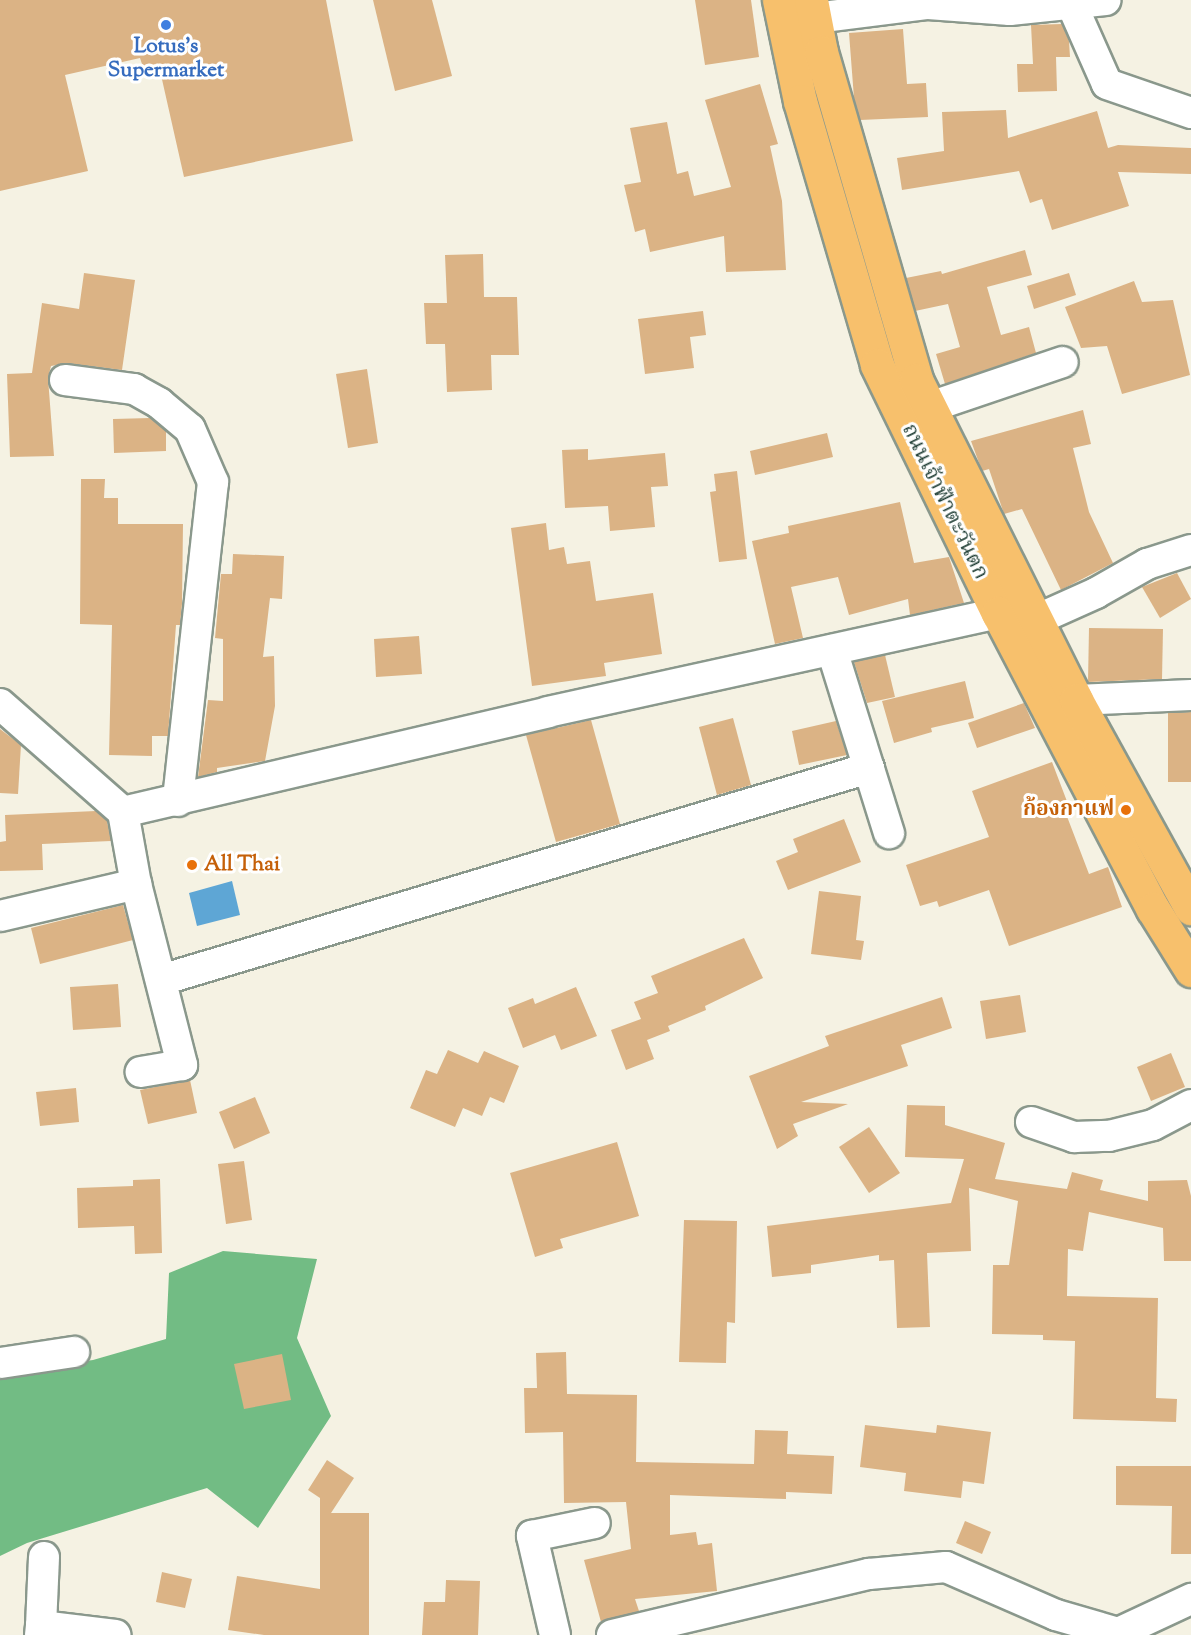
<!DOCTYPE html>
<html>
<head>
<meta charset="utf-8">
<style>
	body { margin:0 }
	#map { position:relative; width:1191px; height:1635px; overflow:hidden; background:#f5f2e3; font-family:"Sorts Mill Goudy","Noto Serif Thai",serif }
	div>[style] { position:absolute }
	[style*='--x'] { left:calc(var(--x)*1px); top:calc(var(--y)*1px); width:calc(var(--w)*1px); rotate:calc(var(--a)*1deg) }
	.forest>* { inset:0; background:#72bc84 }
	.water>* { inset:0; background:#5ea6d5 }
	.building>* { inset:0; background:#dbb385 }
	.roads { filter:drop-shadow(2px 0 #8a988c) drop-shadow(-2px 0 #8a988c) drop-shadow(0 2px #8a988c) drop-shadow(0 -2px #8a988c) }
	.minor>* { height:30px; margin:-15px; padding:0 15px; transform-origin:15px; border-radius:15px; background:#fff }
	.major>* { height:33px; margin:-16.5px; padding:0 16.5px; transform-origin:16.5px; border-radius:16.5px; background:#f7c06c }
	.dots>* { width:16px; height:16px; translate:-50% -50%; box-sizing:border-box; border:3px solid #fff; border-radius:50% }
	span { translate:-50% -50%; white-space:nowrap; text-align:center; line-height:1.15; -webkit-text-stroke:6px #fff; paint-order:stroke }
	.shop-label { font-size:21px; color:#366cbe; font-weight:700 }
	.street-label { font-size:21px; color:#1f3d34 }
	.food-label { font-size:21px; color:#c56008; font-weight:700 }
	.right { translate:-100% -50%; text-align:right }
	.left { translate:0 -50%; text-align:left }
</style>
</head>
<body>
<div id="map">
	<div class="forest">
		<div style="clip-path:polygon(223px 1251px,317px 1259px,297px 1338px,331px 1416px,258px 1528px,207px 1488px,27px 1543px,0 1556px,0 1373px,93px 1360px,166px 1339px,169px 1273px)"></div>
	</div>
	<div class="water">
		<div style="clip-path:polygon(232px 881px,240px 915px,197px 926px,189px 893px)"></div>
	</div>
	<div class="building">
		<div style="clip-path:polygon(0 0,326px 0,353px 141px,184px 177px,161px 75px,147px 79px,140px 58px,65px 75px,88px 171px,0 191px)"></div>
		<div style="clip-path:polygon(373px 0,432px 0,452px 76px,395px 91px)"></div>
		<div style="clip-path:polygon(695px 0,751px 0,759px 57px,705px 65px)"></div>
		<div style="clip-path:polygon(1062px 24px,1069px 41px,1070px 57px,1056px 57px,1057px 91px,1018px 92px,1017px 64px,1033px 64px,1031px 25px)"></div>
		<div style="clip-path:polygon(903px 29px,907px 84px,926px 83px,928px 117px,860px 120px,854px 98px,849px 33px)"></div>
		<div style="clip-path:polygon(760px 84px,778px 144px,770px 146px,782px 201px,786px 270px,726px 272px,724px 236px,650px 252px,645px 229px,635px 232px,624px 185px,641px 182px,630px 128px,667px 122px,677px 174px,688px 171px,694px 196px,731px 187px,705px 100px)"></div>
		<div style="clip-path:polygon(1006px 110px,1008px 138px,1097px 111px,1108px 148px,1118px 145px,1191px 148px,1191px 174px,1118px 172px,1129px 206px,1052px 230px,1042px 199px,1030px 203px,1019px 171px,902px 190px,897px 158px,944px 151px,942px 112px)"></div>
		<div style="clip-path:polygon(1025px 250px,1032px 275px,987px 287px,1001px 335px,1029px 327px,1036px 353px,945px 384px,936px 354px,960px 347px,948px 304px,915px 311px,906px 278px,941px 271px,942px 274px)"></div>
		<div style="clip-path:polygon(483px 254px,484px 297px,517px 297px,519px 355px,491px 355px,492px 390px,447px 392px,445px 344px,426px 344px,424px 303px,447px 303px,445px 255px)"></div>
		<div style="clip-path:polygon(84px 273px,135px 280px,122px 370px,67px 363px,51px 366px,48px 378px,54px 456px,10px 457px,7px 374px,32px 373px,42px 303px,79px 309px)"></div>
		<div style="clip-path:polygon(1069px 273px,1076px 295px,1034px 309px,1027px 286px)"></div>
		<div style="clip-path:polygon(1134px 281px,1142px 302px,1173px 300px,1190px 375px,1122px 394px,1107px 346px,1081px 348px,1065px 307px)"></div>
		<div style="clip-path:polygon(703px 311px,706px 335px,690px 337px,694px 368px,645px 374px,638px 319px)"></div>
		<div style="clip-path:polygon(367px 369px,378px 443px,348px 448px,336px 374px)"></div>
		<div style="clip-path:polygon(1083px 410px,1091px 444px,1073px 448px,1089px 512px,1113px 563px,1061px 590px,1022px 509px,1004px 514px,989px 469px,982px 471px,971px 441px)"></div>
		<div style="clip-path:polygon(150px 418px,166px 431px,166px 451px,114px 453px,113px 419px)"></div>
		<div style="clip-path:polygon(827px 433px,833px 457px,755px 475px,750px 451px)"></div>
		<div style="clip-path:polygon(588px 449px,588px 460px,665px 453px,668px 486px,651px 487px,655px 527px,610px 531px,608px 506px,565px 508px,562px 450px)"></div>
		<div style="clip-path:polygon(737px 471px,747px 559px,719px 562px,710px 492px,716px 491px,714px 474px)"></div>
		<div style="clip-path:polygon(81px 479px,105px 479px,104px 498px,118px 498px,118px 524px,183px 524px,182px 604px,180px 625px,176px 625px,168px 736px,152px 736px,152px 756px,109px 755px,112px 625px,80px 624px)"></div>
		<div style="clip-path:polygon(900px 502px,914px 563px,949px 557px,964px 603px,910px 615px,908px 599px,849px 615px,838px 577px,791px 587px,803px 638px,775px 644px,752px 541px,789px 533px,788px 526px)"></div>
		<div style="clip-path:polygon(546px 523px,549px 550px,564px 547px,567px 564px,590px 561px,596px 601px,653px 593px,662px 654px,604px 663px,606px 676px,532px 686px,511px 528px)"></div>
		<div style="clip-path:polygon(233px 554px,284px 556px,282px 599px,270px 598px,263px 657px,274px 656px,275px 706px,265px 761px,217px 768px,217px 772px,198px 777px,208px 700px,223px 701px,223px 639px,215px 638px,221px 574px,232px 574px)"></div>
		<div style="clip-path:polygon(1177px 573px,1191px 599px,1160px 618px,1142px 587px)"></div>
		<div style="clip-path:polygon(1089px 628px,1163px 629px,1162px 679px,1088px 682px)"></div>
		<div style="clip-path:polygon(419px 636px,422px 674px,376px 677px,374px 639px)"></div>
		<div style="clip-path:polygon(885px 655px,895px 697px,867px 703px,854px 662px)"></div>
		<div style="clip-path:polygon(965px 681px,974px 718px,931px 728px,932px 732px,894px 743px,882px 701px)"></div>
		<div style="clip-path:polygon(1024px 703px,1035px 728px,977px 748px,968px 723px)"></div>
		<div style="clip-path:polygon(1191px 712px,1191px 782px,1168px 782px,1168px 713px)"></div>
		<div style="clip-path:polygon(733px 718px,751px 785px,717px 795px,699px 727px)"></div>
		<div style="clip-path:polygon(591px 720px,620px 824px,556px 842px,526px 735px)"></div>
		<div style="clip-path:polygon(836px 721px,847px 755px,799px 765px,792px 731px)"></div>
		<div style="clip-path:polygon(0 729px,21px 745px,18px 794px,0 793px)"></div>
		<div style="clip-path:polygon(1052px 762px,1068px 804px,1063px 806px,1089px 874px,1108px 867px,1122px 907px,1009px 946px,989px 890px,939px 907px,937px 901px,920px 906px,906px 865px,989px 837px,972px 791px)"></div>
		<div style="clip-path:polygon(96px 811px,107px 821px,111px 841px,42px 844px,43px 870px,0 871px,0 842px,6px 841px,5px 815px)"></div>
		<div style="clip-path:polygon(844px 819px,861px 862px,788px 890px,776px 861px,798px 852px,793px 839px)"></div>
		<div style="clip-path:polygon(819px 891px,861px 896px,856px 940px,864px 941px,861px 960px,811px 954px)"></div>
		<div style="clip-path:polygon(123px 905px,133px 940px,40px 964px,31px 928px)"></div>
		<div style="clip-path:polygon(744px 938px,763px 978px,705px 1006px,706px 1010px,668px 1026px,670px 1031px,647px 1040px,654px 1059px,626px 1070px,611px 1030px,641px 1019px,634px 1002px,658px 993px,651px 976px)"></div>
		<div style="clip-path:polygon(118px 984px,121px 1027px,73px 1030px,70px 987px)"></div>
		<div style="clip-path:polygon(576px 987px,597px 1036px,561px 1050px,555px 1035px,523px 1048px,508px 1008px,533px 998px,535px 1004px)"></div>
		<div style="clip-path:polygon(1020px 995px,1026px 1032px,986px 1039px,980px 1001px)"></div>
		<div style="clip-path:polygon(942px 997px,952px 1028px,901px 1045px,908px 1066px,801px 1102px,848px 1104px,793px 1124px,798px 1136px,777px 1149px,749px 1076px,829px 1046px,825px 1036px)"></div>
		<div style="clip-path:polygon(448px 1050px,478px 1063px,484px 1051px,519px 1066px,504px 1103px,490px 1097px,482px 1116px,463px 1108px,455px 1127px,410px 1108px,426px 1070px,437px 1074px)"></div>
		<div style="clip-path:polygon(1171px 1053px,1185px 1087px,1151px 1101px,1137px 1067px)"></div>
		<div style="clip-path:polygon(190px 1080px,197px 1113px,148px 1124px,140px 1090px)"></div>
		<div style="clip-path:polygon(76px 1088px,79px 1122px,40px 1126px,36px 1092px)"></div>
		<div style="clip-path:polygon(255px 1097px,270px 1133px,234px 1149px,219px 1112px)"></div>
		<div style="clip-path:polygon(907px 1105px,945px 1106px,945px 1125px,1005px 1143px,995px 1179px,1067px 1189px,1072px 1172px,1103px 1180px,1100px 1190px,1148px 1201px,1148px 1181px,1187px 1180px,1191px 1196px,1191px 1261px,1164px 1261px,1163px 1228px,1089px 1212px,1083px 1251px,1068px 1249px,1067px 1296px,1158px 1298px,1156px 1398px,1177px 1399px,1176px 1422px,1073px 1419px,1075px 1341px,1043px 1340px,1043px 1335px,992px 1334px,993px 1265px,1009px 1265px,1018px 1201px,969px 1188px,971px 1251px,927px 1253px,930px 1327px,897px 1328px,894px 1260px,879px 1261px,879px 1255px,811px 1265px,811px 1273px,772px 1277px,767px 1226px,951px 1203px,964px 1159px,905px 1157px)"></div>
		<div style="clip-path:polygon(869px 1127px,900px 1173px,869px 1193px,839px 1147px)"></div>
		<div style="clip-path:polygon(617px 1142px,639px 1216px,560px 1239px,563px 1248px,535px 1257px,510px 1173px)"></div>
		<div style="clip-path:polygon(244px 1161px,252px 1220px,226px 1224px,218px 1164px)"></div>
		<div style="clip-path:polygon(160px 1179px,162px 1253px,135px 1254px,134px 1226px,78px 1228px,77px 1188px,133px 1186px,133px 1180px)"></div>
		<div style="clip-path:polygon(684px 1220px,737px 1221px,735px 1323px,727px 1322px,726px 1363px,679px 1362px)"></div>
		<div style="clip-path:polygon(566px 1352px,567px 1394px,637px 1395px,636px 1462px,754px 1464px,755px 1430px,788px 1431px,787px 1454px,834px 1456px,832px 1494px,786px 1492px,786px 1499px,670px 1495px,670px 1535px,696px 1532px,698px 1545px,712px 1543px,717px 1591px,635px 1599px,639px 1611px,601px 1622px,584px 1560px,631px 1549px,626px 1502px,564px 1503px,563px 1432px,525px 1433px,524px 1388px,537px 1388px,536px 1353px)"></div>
		<div style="clip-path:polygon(282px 1354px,291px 1400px,244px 1409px,234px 1364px)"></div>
		<div style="clip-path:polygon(865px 1425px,936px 1433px,937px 1425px,991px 1432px,984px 1484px,963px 1481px,961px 1498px,904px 1491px,906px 1473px,860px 1467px)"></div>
		<div style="clip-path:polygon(327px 1460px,354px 1478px,331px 1513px,369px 1513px,369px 1635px,264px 1635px,228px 1630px,237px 1576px,320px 1589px,320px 1498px,308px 1490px)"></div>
		<div style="clip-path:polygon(1116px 1466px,1191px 1466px,1191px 1554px,1171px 1554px,1172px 1506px,1116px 1505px)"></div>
		<div style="clip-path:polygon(965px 1521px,991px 1532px,982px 1554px,956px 1543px)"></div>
		<div style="clip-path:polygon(162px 1572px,192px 1579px,185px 1608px,156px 1602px)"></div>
		<div style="clip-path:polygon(446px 1580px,480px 1581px,478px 1635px,422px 1635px,424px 1602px,445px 1602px)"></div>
	</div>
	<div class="roads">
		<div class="minor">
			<div style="--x:1072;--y:5;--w:86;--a:66.1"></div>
			<div style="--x:1107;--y:84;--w:89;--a:19"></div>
			<div style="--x:815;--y:18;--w:114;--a:-7.1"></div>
			<div style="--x:928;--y:4;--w:82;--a:4.2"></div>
			<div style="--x:1010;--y:10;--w:96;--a:-6"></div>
			<div style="--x:65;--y:380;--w:70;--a:7.4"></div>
			<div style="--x:134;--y:389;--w:29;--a:29"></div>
			<div style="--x:159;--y:403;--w:40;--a:40"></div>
			<div style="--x:190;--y:429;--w:58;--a:66.5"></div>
			<div style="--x:213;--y:482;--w:321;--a:96.3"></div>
			<div style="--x:930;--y:407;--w:140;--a:-18.7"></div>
			<div style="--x:1036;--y:620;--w:66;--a:-24.2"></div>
			<div style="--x:1096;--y:593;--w:59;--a:-29.6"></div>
			<div style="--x:1147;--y:564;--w:46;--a:-17.7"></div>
			<div style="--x:832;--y:650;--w:192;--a:72.7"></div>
			<div style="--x:1076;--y:700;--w:115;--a:-2.5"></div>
			<div style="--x:0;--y:704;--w:164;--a:41.3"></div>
			<div style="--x:123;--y:812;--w:73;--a:79.8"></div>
			<div style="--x:136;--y:884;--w:187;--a:75.7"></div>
			<div style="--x:182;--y:1065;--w:42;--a:170.3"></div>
			<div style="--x:123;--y:812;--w:437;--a:-13.2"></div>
			<div style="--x:548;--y:712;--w:461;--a:-12.4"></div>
			<div style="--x:0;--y:916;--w:140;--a:-13.2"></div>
			<div style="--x:161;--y:980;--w:739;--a:-16.67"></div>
			<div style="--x:1031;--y:1122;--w:46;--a:19.2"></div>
			<div style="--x:1074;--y:1137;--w:35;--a:-2"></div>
			<div style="--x:1109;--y:1136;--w:45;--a:-14"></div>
			<div style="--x:1153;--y:1125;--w:43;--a:-27.8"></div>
			<div style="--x:0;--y:1363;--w:75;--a:-8.5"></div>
			<div style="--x:41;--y:1626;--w:69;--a:-87.5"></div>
			<div style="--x:40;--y:1635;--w:9;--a:-84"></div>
			<div style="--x:41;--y:1626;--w:75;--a:6.9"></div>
			<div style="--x:555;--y:1635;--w:102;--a:-103.1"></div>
			<div style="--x:532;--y:1536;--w:64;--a:-11.7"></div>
			<div style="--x:612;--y:1635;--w:264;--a:-13.4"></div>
			<div style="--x:869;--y:1574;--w:77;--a:-5.2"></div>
			<div style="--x:946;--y:1567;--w:120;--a:23.6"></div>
			<div style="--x:1056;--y:1615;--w:65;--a:16.2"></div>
			<div style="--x:1118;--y:1633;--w:81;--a:-25"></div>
		</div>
		<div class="major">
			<div style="--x:779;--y:0;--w:103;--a:78.3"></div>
			<div style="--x:800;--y:101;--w:275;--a:73.7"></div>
			<div style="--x:877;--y:365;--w:276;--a:64"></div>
			<div style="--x:998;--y:613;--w:334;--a:62.4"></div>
			<div style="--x:1153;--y:909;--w:72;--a:58.1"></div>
			<div style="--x:811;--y:0;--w:53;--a:79.1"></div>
			<div style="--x:821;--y:52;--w:341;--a:73.8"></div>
			<div style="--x:916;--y:380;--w:358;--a:63.4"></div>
			<div style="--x:1076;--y:700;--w:238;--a:61.1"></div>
		</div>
	</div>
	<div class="dots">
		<div style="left:166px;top:25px;background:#3f7fe0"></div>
		<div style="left:1126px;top:810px;background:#e8710a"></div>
		<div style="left:192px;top:865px;background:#e8710a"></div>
	</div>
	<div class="shop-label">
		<span style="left:166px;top:59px">Lotus's<br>Supermarket</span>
	</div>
	<div class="street-label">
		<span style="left:944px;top:502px;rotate:64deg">ถนนเจ้าฟ้าตะวันตก</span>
	</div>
	<div class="food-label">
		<span class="right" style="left:1114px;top:810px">ก้องกาแฟ</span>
		<span class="left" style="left:204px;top:865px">All Thai</span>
	</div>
</div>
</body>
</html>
